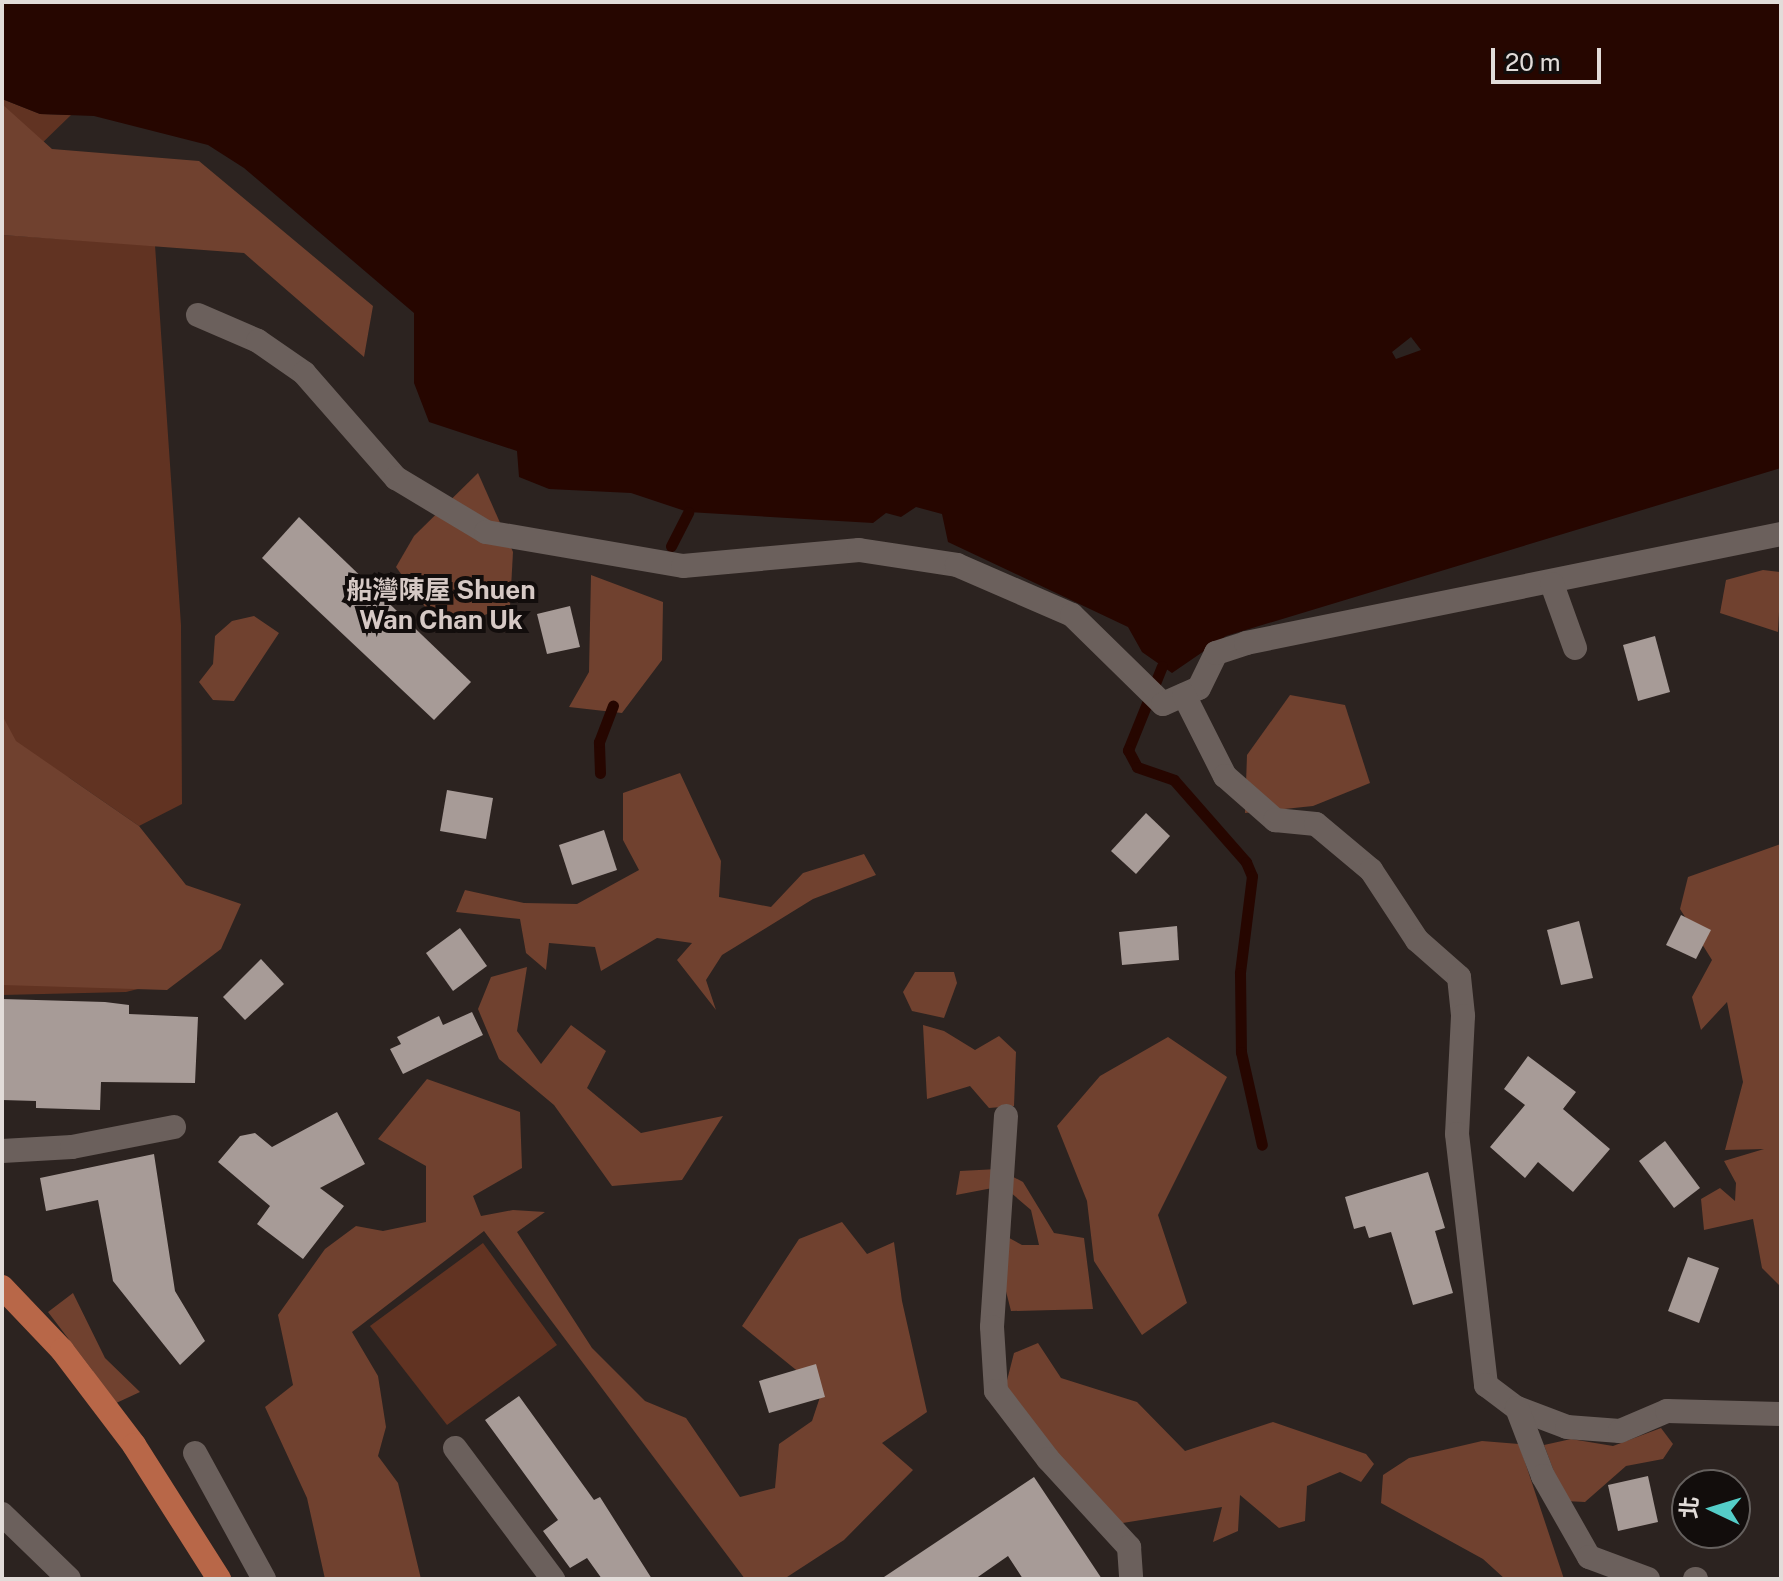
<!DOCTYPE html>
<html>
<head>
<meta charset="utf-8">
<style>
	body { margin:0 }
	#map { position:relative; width:1783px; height:1581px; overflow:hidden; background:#2c2320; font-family:"Public Sans","Noto Sans TC",sans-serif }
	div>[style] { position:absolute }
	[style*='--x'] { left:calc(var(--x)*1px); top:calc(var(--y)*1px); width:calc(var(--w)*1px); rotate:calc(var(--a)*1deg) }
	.green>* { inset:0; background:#613322 }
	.forest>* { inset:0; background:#70412f }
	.water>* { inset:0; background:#260600 }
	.stream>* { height:11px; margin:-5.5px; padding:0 5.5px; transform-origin:5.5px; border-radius:5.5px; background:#260600 }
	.building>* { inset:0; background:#a79b97 }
	.minor>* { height:24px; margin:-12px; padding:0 12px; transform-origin:12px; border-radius:12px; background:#6b605c }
	.major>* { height:24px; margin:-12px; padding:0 12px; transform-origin:12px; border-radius:12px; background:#b86748 }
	span { translate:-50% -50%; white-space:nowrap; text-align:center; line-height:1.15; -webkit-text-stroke:8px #120d0c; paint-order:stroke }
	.quarter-label { font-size:26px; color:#d6c9c5; font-weight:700 }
	.frame { position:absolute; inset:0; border:4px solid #e2dcd9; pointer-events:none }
	.north { position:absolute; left:1671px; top:1469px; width:80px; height:80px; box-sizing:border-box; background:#120d0c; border:2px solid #65605e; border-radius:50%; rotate:274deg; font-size:22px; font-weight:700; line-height:32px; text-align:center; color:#e2dcd9 }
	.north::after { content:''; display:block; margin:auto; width:28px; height:36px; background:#54cdc8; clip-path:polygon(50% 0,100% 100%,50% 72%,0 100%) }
	.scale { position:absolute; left:1491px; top:48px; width:110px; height:36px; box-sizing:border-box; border:4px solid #e2dcd9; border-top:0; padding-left:10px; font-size:24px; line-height:28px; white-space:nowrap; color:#e2dcd9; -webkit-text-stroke:6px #120d0c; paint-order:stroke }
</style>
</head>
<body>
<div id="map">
	<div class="green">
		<div style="clip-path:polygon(2px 99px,40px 114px,71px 115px,2px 182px)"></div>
		<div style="clip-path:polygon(2px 235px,155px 245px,181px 625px,182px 804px,139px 826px,68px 777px,181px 879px,195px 902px,170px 981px,126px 992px,2px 995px)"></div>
		<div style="clip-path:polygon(483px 1243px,557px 1345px,447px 1425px,370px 1326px)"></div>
	</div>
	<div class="forest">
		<div style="clip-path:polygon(2px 104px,52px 149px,199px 161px,373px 306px,364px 357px,244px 253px,2px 235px)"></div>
		<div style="clip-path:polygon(478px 473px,513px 552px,510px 606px,442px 630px,396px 567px,414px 536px)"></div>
		<div style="clip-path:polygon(1763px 570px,1781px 572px,1778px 632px,1720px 613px,1726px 580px)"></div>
		<div style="clip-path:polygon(591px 575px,663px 602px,662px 660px,622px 713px,569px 707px,589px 672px)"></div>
		<div style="clip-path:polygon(254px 616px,279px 633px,234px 701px,213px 700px,199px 682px,213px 664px,215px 636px,232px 621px)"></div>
		<div style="clip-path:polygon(1290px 695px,1345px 705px,1370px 783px,1313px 806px,1245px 813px,1247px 755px)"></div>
		<div style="clip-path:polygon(2px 715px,16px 741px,139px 826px,186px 885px,241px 904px,221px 949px,167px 990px,2px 985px)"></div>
		<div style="clip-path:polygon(680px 773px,721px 861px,719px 897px,771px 907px,803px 873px,864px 854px,876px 875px,813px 899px,722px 955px,706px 980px,716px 1010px,677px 960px,692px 943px,657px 938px,601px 971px,595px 947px,549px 943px,546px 970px,526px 953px,520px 919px,456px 912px,465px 890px,524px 903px,577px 904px,639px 870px,623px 840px,623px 793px)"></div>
		<div style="clip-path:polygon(1781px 844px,1781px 1287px,1762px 1268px,1753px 1219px,1704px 1230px,1701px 1199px,1720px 1188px,1735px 1201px,1736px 1183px,1724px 1161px,1764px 1149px,1725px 1150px,1743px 1082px,1727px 1002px,1701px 1030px,1692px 997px,1712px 960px,1680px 909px,1688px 877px)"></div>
		<div style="clip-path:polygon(527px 967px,517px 1031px,541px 1064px,571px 1025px,606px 1051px,587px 1088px,641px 1133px,723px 1116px,682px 1180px,612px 1186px,554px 1105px,499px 1059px,478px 1009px,491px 977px)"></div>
		<div style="clip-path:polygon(915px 972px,954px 972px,957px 983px,944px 1018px,912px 1011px,903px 992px)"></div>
		<div style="clip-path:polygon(923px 1025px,944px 1031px,975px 1050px,999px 1036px,1016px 1052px,1014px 1106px,989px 1108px,970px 1086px,927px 1099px)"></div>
		<div style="clip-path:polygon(1168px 1037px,1227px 1077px,1158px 1215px,1187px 1303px,1142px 1335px,1094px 1261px,1087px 1201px,1057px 1126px,1100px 1076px)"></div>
		<div style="clip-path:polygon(427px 1079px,520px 1112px,522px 1168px,473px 1196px,481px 1216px,513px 1210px,545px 1212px,517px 1232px,592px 1348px,645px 1401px,686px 1418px,740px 1497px,775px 1488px,779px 1444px,812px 1421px,822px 1391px,742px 1326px,799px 1239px,842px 1222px,867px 1254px,894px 1242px,902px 1301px,927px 1412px,882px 1443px,913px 1470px,844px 1540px,784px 1579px,745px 1579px,484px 1231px,352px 1332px,378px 1376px,386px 1427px,378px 1456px,398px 1483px,421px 1579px,325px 1579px,307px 1498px,265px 1407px,293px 1385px,278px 1315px,325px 1249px,356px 1226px,383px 1231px,426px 1222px,426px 1166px,378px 1139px)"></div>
		<div style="clip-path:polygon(998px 1169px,1023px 1182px,1054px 1233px,1084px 1238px,1093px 1309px,1011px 1311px,996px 1252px,1000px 1233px,1022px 1245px,1039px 1245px,1031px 1210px,1003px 1186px,956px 1195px,960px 1171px)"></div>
		<div style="clip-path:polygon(73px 1293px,105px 1358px,140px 1392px,99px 1411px,85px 1392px,93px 1371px,48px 1312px)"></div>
		<div style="clip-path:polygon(1038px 1343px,1061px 1378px,1137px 1402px,1185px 1451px,1273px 1422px,1366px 1454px,1374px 1464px,1361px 1482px,1340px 1472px,1307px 1486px,1305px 1521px,1279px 1528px,1240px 1495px,1238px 1531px,1213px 1542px,1222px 1507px,1104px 1526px,1002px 1400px,1014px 1353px)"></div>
		<div style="clip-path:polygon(1661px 1428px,1673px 1444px,1663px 1459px,1626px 1466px,1585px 1502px,1565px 1501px,1544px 1445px,1571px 1439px,1613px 1446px)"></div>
		<div style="clip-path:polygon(1482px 1441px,1519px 1444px,1564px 1579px,1505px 1579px,1483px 1559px,1381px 1503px,1383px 1475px,1409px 1458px)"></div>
	</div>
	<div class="water">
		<div style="clip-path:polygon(evenodd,2px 2px,1781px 2px,1781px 468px,1226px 636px,1172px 673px,1142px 652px,1128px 627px,948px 542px,942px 514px,916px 507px,901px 517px,886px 513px,873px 523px,688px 512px,631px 493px,549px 489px,519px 477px,517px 451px,429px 422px,414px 383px,414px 313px,244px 168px,208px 145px,94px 116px,40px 114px,2px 99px,2px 2px,1411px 337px,1421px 350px,1396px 359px,1392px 352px,1411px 337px)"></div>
	</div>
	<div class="stream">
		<div style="--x:671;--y:546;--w:38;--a:-63"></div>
		<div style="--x:1162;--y:666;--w:91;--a:112"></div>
		<div style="--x:1128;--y:750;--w:19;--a:62"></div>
		<div style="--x:1137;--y:767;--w:39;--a:19"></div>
		<div style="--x:1174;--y:780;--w:109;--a:48.7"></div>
		<div style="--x:1246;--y:862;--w:15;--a:67"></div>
		<div style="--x:1252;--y:876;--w:98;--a:97.1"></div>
		<div style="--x:1240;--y:973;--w:79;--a:89.3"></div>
		<div style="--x:1241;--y:1052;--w:95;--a:77.3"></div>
		<div style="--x:600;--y:773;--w:31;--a:-92"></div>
		<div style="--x:599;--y:742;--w:39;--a:-69"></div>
	</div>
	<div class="building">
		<div style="clip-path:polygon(299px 517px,471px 682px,434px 720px,262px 558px)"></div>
		<div style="clip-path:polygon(570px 606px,580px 647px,547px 654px,537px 614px)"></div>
		<div style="clip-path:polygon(1655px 636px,1670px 692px,1638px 701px,1623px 645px)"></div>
		<div style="clip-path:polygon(447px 790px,493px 798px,486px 839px,440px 831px)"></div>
		<div style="clip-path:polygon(1146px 813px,1170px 836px,1136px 874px,1111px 851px)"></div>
		<div style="clip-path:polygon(604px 830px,617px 870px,572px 885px,559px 845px)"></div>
		<div style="clip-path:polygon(1681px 915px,1711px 930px,1696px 959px,1666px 945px)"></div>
		<div style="clip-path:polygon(1579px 921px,1593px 978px,1561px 985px,1547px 930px)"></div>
		<div style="clip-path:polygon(1177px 926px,1179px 960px,1122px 965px,1119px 932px)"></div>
		<div style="clip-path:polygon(460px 928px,487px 966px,453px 991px,426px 953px)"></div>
		<div style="clip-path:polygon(261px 959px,284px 984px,245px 1020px,223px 997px)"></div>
		<div style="clip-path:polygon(2px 999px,105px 1002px,129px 1005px,129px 1014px,198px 1017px,195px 1083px,101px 1082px,100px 1110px,36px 1108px,36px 1101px,2px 1100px)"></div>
		<div style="clip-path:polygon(472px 1012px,483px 1035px,403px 1074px,390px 1049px,401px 1044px,397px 1037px,439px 1016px,443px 1025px)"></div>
		<div style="clip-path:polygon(1528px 1056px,1576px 1092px,1563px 1109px,1610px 1149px,1573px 1192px,1538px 1162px,1525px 1178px,1490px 1147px,1525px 1105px,1504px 1089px)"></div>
		<div style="clip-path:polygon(337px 1112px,365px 1164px,320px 1188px,344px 1206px,303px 1259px,257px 1224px,270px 1206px,218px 1162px,240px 1136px,255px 1133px,272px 1147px)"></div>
		<div style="clip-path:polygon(1665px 1141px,1700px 1188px,1674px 1208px,1639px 1161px)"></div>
		<div style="clip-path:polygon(154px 1154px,175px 1291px,205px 1341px,180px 1365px,113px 1281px,98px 1200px,46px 1211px,40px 1178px)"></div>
		<div style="clip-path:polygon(1428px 1172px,1445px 1228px,1435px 1231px,1453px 1293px,1413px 1305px,1391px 1232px,1369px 1238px,1365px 1226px,1354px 1229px,1345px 1197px)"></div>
		<div style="clip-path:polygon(1688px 1257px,1719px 1268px,1699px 1323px,1668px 1311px)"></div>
		<div style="clip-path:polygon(816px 1364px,825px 1397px,769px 1413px,759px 1381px)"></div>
		<div style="clip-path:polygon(519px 1396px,594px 1500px,600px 1497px,652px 1579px,602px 1579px,587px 1558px,570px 1568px,543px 1531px,558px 1520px,485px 1420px)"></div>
		<div style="clip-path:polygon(1648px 1476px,1658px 1522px,1618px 1531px,1608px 1485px)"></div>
		<div style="clip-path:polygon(1034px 1477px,1102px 1579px,1023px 1579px,1008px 1556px,975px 1579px,881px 1579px)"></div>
	</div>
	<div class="minor">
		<div style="--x:198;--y:315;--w:65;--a:23.4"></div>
		<div style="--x:258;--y:341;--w:56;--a:34.8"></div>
		<div style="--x:304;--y:373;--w:140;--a:48.8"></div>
		<div style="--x:396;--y:478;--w:105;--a:31"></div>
		<div style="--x:486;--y:532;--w:200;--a:9.8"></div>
		<div style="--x:683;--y:566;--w:177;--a:-5.2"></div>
		<div style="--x:859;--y:550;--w:99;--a:8.7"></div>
		<div style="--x:957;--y:565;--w:125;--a:23.5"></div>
		<div style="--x:1072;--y:615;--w:127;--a:44.4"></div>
		<div style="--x:1163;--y:704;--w:39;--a:-24"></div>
		<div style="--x:1199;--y:688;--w:39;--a:-64"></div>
		<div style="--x:1216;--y:653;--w:32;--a:-18"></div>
		<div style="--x:1246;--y:643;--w:546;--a:-11.52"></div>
		<div style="--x:1552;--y:584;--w:68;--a:70.2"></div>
		<div style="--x:1184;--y:695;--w:91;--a:63.2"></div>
		<div style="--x:1225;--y:776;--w:67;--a:41.3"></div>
		<div style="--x:1275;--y:820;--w:41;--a:5.6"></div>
		<div style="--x:1316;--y:824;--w:72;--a:39.9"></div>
		<div style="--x:1371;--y:870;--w:84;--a:56.7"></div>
		<div style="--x:1417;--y:940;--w:56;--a:41.4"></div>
		<div style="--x:1459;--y:977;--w:39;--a:84"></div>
		<div style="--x:1463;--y:1016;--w:118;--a:92.9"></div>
		<div style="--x:1457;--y:1134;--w:253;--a:83.4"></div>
		<div style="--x:1486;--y:1385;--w:39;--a:37"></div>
		<div style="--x:1517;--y:1408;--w:53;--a:20.8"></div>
		<div style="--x:1567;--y:1427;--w:53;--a:4.3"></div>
		<div style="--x:1620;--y:1431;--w:51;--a:-23.1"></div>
		<div style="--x:1667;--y:1411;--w:114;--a:1.5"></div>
		<div style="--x:1006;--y:1116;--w:211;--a:93.8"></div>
		<div style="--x:992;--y:1327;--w:64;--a:86.4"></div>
		<div style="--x:996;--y:1391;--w:86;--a:52.6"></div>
		<div style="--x:1048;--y:1459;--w:120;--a:47.4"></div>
		<div style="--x:1129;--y:1547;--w:32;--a:86"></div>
		<div style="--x:2;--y:1151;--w:70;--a:-3.3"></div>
		<div style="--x:72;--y:1147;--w:104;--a:-11.1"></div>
		<div style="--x:1517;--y:1408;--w:73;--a:69.1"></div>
		<div style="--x:1543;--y:1476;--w:93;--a:60.4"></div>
		<div style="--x:1589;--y:1557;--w:63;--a:20.4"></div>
		<div style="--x:455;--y:1448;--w:164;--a:53.2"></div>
		<div style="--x:195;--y:1453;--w:144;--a:61.3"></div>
		<div style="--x:2;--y:1514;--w:93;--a:44.1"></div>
		<div style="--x:1695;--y:1579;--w:1;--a:0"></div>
	</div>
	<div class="major">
		<div style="--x:2;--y:1287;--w:87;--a:46.4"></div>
		<div style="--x:62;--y:1350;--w:119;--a:52.8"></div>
		<div style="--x:134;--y:1445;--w:159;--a:57.6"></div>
	</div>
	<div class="quarter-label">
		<span style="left:441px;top:605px">船灣陳屋 Shuen<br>Wan Chan Uk</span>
	</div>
	<div class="frame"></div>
	<div class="north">北</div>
	<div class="scale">20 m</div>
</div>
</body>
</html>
